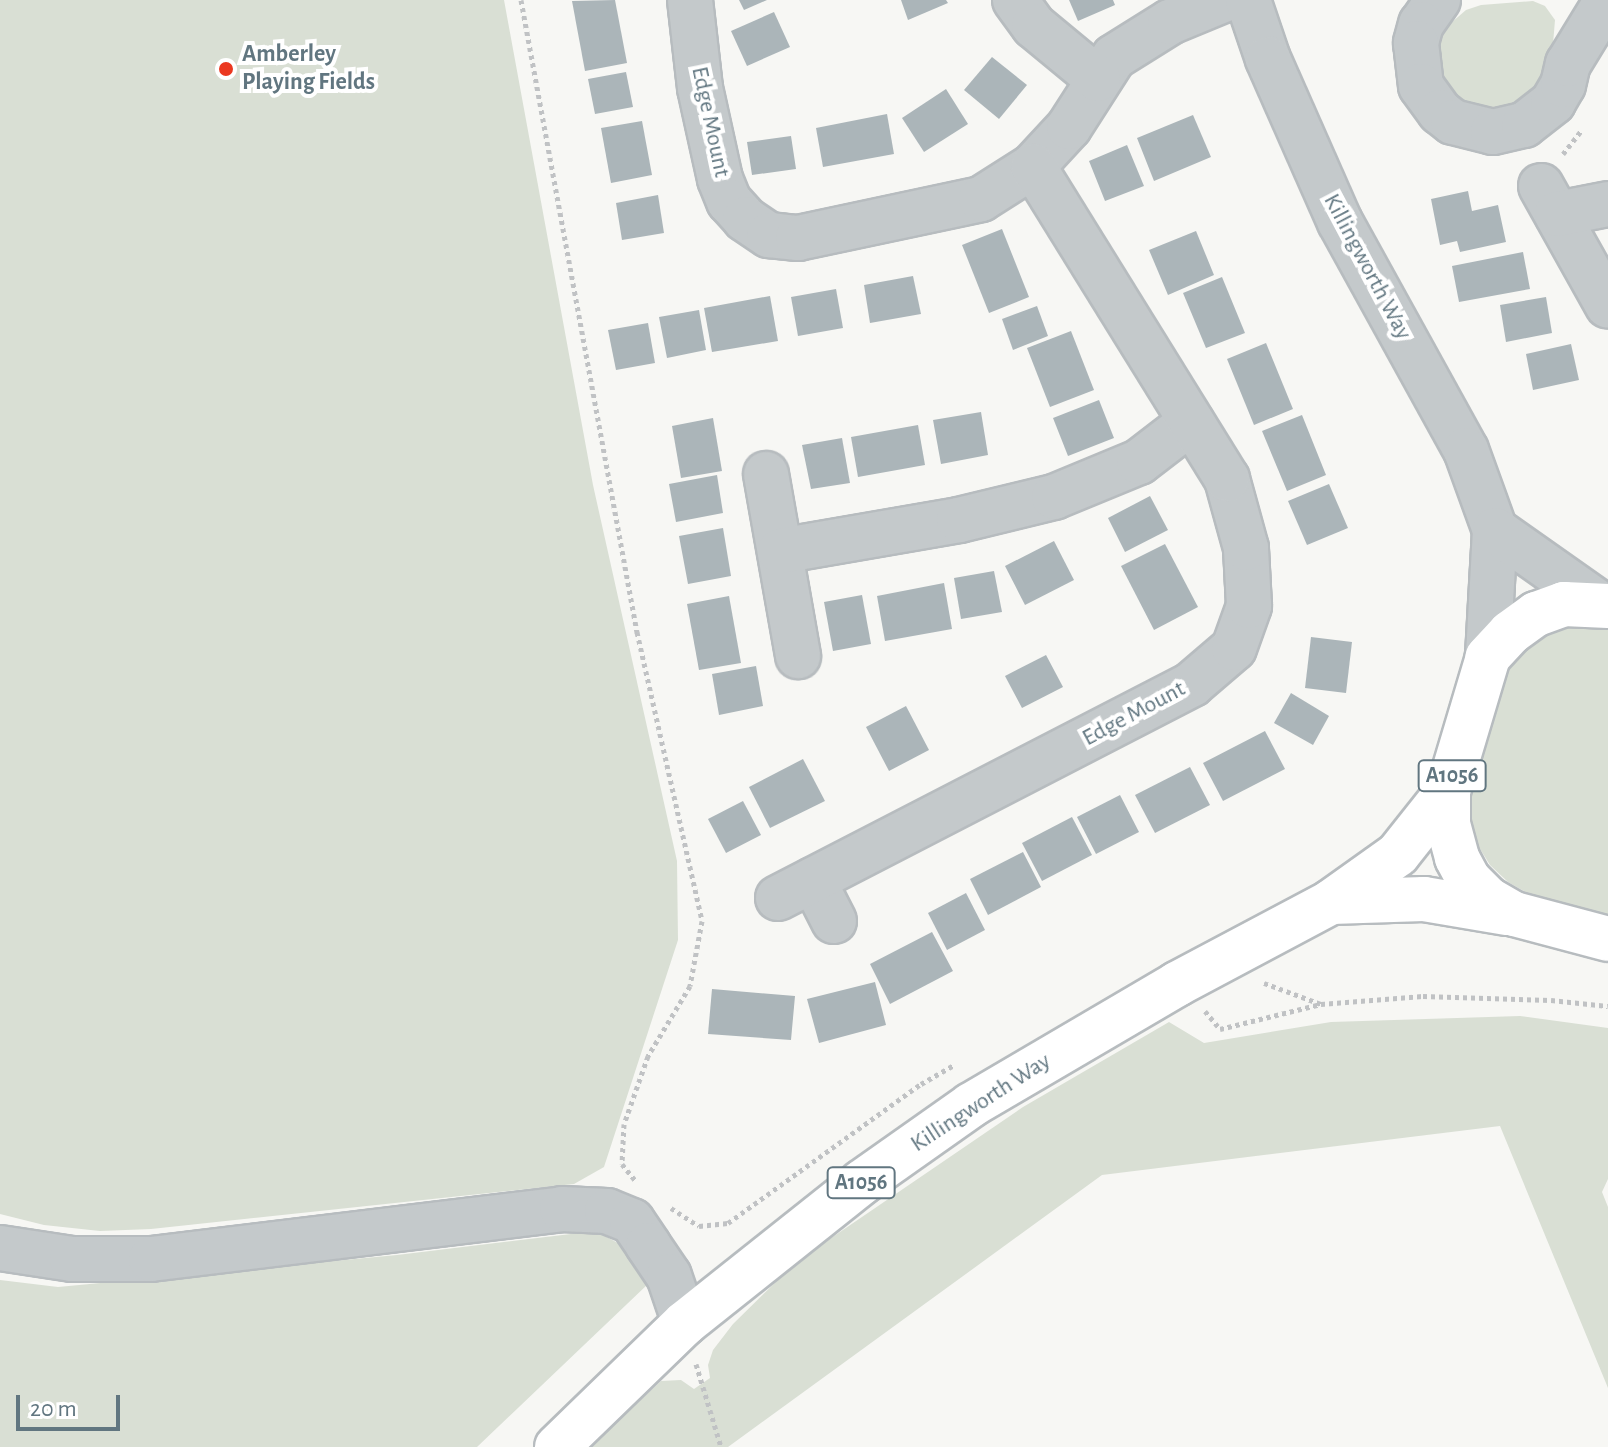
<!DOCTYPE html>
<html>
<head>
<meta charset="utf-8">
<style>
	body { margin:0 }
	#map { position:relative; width:1608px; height:1447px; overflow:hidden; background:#f7f7f4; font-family:"Alegreya Sans",sans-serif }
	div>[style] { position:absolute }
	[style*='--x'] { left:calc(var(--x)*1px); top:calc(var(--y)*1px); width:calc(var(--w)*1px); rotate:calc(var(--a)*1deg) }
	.green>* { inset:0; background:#d9dfd4 }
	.building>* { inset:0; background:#abb5b9 }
	.path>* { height:5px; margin-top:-2.5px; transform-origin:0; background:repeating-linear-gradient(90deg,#c0c2c4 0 4px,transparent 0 8px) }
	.roads { filter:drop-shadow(2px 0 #b7bcbf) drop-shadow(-2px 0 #b7bcbf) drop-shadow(0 2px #b7bcbf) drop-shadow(0 -2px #b7bcbf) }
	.minor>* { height:44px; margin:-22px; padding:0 22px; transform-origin:22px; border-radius:22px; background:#c4c9cb }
	.major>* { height:44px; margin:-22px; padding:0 22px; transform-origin:22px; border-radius:22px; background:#fff }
	.dots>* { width:22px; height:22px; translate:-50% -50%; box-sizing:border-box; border:4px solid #fff; border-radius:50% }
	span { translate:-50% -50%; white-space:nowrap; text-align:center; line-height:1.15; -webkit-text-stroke:8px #fff; paint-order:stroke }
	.shield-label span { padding:2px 6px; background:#fff; border:2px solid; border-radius:6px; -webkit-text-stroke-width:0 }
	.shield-label { font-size:22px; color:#617680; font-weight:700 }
	.poi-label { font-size:24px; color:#617680; font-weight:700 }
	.left { translate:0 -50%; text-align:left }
	.street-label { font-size:24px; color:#617680 }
	.scale { position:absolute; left:16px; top:1395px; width:104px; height:36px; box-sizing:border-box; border:4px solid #617680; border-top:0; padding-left:10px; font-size:24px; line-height:28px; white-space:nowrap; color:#617680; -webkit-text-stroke:6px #fff; paint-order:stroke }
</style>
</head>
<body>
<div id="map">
	<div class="green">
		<div style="clip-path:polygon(0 0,504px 0,593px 485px,677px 861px,678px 940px,604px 1167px,574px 1184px,151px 1229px,100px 1231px,44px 1225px,0 1214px)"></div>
		<div style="clip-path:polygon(1533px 1px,1545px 6px,1555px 20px,1553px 44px,1541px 82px,1522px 105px,1498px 114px,1451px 98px,1437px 73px,1436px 50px,1444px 29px,1466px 10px,1481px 5px)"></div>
		<div style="clip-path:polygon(1608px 620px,1608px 915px,1529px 894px,1508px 882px,1490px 865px,1477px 844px,1470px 821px,1469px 797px,1499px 676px,1549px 624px)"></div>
		<div style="clip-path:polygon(1520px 1016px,1608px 1028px,1608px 1179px,1602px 1192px,1608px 1207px,1608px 1388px,1500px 1126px,1102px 1175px,728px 1447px,590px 1447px,661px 1381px,681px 1380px,694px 1389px,710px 1378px,708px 1365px,713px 1350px,733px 1324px,796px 1262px,1023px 1107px,1169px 1022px,1204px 1043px,1331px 1022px)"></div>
		<div style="clip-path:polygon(596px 1231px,634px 1252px,648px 1284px,477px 1447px,0 1447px,0 1280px,58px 1287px,397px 1255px)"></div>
	</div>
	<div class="building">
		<div style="clip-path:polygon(615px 0,627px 63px,585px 71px,572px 1px)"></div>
		<div style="clip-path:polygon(739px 0,767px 0,744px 10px)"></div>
		<div style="clip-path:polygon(901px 0,946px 0,948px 3px,908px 20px)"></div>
		<div style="clip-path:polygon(1069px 0,1113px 0,1115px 5px,1078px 21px)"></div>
		<div style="clip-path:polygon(774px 12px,790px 47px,747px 66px,731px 31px)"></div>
		<div style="clip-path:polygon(992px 57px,1027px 85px,999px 119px,964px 90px)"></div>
		<div style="clip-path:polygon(626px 72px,633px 107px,595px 114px,588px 79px)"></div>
		<div style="clip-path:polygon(946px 89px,968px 124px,924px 152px,902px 118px)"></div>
		<div style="clip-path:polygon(887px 114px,894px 154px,823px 167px,816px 128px)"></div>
		<div style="clip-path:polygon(1193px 115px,1211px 157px,1154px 181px,1137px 138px)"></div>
		<div style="clip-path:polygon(642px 121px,652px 175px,611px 183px,601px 128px)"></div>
		<div style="clip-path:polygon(791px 136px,796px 169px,752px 175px,747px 142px)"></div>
		<div style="clip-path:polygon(1127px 145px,1144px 186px,1105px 201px,1089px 161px)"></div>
		<div style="clip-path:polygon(1468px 191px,1472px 211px,1498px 205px,1506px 242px,1460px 252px,1457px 241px,1440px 245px,1431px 199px)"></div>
		<div style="clip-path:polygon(658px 195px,664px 233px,622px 240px,616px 203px)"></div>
		<div style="clip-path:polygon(1002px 229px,1029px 297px,989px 313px,962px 245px)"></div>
		<div style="clip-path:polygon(1196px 231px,1214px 275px,1168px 295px,1149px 250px)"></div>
		<div style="clip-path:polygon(1523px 252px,1530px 289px,1459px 302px,1452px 266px)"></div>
		<div style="clip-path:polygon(913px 276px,921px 314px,870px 323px,864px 285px)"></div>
		<div style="clip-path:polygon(1222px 277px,1245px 333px,1206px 348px,1183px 293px)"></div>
		<div style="clip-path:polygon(836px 289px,843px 328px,798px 336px,791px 297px)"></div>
		<div style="clip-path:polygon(770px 296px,778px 341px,712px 352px,704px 308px)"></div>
		<div style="clip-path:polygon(1546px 297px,1552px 333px,1506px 342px,1500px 305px)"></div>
		<div style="clip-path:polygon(1037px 306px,1048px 336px,1013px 350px,1002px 319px)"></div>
		<div style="clip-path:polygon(699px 310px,706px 350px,667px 358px,659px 317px)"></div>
		<div style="clip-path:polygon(648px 323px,655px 363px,616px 370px,608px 330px)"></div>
		<div style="clip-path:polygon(1071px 331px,1094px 390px,1050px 407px,1027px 348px)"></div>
		<div style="clip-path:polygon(1266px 343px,1293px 409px,1254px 425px,1227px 359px)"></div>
		<div style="clip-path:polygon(1571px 344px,1579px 380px,1533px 390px,1526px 354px)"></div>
		<div style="clip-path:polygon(1099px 400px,1114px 438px,1068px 456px,1053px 418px)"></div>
		<div style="clip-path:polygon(981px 412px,988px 455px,941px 464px,933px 420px)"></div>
		<div style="clip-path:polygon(1302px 415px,1326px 475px,1287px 491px,1262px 431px)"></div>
		<div style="clip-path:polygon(713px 418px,722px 471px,681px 478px,672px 426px)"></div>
		<div style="clip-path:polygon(918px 425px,925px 465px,858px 477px,851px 437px)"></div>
		<div style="clip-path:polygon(842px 438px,850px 483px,811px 489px,802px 445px)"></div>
		<div style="clip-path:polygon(717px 475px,723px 513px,676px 522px,669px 484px)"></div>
		<div style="clip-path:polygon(1329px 484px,1348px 528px,1307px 545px,1288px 501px)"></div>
		<div style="clip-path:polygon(1150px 496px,1168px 530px,1125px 552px,1108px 518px)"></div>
		<div style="clip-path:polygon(723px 528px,731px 576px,688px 584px,679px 536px)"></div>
		<div style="clip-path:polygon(1054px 541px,1074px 580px,1025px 605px,1005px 566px)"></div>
		<div style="clip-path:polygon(1165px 544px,1198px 607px,1154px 630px,1121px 566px)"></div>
		<div style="clip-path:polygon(994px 571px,1002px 612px,961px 619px,954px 578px)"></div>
		<div style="clip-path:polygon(944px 583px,952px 629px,885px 641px,877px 596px)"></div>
		<div style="clip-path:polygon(862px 595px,871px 644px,833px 651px,824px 602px)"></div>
		<div style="clip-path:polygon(729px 596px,741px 663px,699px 670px,687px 604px)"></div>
		<div style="clip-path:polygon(1311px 637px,1352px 642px,1346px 693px,1305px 688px)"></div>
		<div style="clip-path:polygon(1046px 655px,1063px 687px,1022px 708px,1005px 676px)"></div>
		<div style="clip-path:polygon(756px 666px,763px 706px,719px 715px,712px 674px)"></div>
		<div style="clip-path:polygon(1291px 693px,1329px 716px,1313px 745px,1274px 723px)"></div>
		<div style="clip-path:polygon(906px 706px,929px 750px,889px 771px,866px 727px)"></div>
		<div style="clip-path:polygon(1265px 731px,1285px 769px,1223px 801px,1203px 763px)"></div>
		<div style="clip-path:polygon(803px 759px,825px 801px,770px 828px,749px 787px)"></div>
		<div style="clip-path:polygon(1190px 767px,1210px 805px,1155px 833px,1135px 795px)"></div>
		<div style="clip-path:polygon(1120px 795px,1139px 832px,1096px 854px,1077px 817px)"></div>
		<div style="clip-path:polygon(743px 801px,761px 835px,726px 853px,708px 819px)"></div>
		<div style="clip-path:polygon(1072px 817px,1092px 855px,1042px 881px,1022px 843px)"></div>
		<div style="clip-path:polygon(1023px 852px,1041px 887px,988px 915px,970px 879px)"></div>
		<div style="clip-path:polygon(966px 893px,985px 930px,947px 950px,928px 913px)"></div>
		<div style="clip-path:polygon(932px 932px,953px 971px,890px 1004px,870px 964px)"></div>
		<div style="clip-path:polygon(875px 982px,886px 1025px,819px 1043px,807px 999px)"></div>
		<div style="clip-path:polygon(712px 989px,795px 996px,791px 1040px,708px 1034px)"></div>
	</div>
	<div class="path">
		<div style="--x:521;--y:0;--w:643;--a:79.6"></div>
		<div style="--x:637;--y:632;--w:296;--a:77.3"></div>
		<div style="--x:702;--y:921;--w:66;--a:100.5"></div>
		<div style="--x:690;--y:986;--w:82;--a:121"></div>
		<div style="--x:648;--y:1056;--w:72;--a:109.4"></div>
		<div style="--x:624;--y:1124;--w:40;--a:92.9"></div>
		<div style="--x:622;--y:1164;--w:21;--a:51"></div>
		<div style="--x:1563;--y:154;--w:29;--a:-52"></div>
		<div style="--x:1264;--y:983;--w:61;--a:20.2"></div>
		<div style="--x:1205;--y:1011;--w:23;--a:50"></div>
		<div style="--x:1220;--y:1029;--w:104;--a:-13.9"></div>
		<div style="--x:1321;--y:1004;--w:102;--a:-4.5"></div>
		<div style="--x:1423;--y:996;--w:128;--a:1.8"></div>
		<div style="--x:1551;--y:1000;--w:57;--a:6"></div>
		<div style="--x:671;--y:1208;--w:33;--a:33"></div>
		<div style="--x:699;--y:1226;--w:29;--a:-6"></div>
		<div style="--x:728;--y:1223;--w:238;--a:-35.8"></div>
		<div style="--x:921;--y:1084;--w:38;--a:-30"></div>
		<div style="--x:696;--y:1364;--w:87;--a:73.2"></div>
	</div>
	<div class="roads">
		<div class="minor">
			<div style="--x:690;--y:0;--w:89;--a:83.5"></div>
			<div style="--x:700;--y:88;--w:93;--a:77.6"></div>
			<div style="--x:720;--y:179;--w:24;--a:68"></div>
			<div style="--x:729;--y:201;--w:24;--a:48"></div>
			<div style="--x:745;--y:219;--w:29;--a:34"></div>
			<div style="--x:769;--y:235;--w:29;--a:6"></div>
			<div style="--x:798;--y:238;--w:187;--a:-12"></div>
			<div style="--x:981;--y:199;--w:62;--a:-32.4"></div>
			<div style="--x:1033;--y:166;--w:53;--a:-47.3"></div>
			<div style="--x:1069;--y:127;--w:83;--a:-57.3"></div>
			<div style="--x:1114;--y:57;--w:66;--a:-32"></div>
			<div style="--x:1170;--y:22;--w:57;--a:-22.5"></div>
			<div style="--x:1015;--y:0;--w:32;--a:54"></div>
			<div style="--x:1034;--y:26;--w:83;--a:39.6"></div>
			<div style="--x:1248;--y:0;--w:62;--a:71.3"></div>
			<div style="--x:1268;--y:59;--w:178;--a:66.2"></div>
			<div style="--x:1340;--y:222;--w:260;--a:61.1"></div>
			<div style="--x:1466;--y:450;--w:85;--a:70.1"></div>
			<div style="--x:1495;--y:530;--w:127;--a:93.2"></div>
			<div style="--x:1438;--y:0;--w:29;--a:125"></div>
			<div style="--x:1421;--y:24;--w:20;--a:105"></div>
			<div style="--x:1416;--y:43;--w:43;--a:83.4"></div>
			<div style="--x:1421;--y:86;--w:32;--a:54"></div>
			<div style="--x:1440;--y:112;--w:16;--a:38"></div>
			<div style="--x:1453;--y:122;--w:41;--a:14"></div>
			<div style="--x:1493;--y:132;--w:32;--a:-13"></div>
			<div style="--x:1524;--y:125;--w:37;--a:-38"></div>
			<div style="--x:1553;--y:102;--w:20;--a:-60"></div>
			<div style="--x:1563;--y:85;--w:22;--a:-77"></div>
			<div style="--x:1568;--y:64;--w:75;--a:-58.6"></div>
			<div style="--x:1541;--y:186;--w:137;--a:60.8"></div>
			<div style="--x:1557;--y:214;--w:52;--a:-11.1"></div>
			<div style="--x:766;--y:474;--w:185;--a:80"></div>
			<div style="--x:1495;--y:530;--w:128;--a:35.2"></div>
			<div style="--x:780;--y:551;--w:182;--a:-9.8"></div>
			<div style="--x:959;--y:520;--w:98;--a:-13.6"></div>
			<div style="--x:1054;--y:497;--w:92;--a:-22.4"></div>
			<div style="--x:1139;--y:462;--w:66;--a:-37.6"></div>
			<div style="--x:813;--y:880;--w:46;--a:62.9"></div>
			<div style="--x:778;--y:898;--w:466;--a:-27.3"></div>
			<div style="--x:1192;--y:684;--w:55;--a:-40.6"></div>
			<div style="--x:1234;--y:648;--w:45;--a:-70.3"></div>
			<div style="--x:1249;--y:606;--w:58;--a:-93"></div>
			<div style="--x:1246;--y:548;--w:72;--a:-105.4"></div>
			<div style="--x:1227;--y:479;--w:368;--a:-121.8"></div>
			<div style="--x:0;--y:1248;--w:73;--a:8.7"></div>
			<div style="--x:72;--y:1259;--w:79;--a:0"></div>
			<div style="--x:151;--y:1259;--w:414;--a:-6.9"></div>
			<div style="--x:562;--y:1209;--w:45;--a:2.5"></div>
			<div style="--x:607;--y:1211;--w:27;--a:22"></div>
			<div style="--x:632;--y:1221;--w:29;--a:56"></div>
			<div style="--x:648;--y:1245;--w:37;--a:56"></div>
			<div style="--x:669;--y:1276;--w:50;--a:71.2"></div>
		</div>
		<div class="major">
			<div style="--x:1608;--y:606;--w:44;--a:-177.4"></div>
			<div style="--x:1564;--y:604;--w:30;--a:160"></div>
			<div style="--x:1536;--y:614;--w:32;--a:144"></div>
			<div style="--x:1510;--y:633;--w:33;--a:133"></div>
			<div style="--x:1488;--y:657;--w:140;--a:106.6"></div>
			<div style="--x:1448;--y:791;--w:33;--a:90"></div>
			<div style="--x:1448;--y:824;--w:35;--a:75"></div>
			<div style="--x:1457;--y:858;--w:24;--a:62"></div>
			<div style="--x:1468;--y:879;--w:28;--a:45"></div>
			<div style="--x:1488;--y:899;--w:30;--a:30"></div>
			<div style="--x:1514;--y:914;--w:97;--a:14.9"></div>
			<div style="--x:1331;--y:902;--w:93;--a:-1.8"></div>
			<div style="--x:1424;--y:899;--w:84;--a:9.6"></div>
			<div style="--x:557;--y:1447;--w:178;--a:-44.1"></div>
			<div style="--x:685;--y:1323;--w:226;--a:-38.5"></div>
			<div style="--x:862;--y:1182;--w:133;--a:-35.2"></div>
			<div style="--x:971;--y:1105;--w:239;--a:-30.4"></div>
			<div style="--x:1177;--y:984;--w:174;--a:-28"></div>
			<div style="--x:1331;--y:902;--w:82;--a:-35.6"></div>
			<div style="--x:1398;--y:854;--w:80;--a:-51.6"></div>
		</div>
	</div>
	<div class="dots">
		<div style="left:226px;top:69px;background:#eb3820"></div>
	</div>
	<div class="shield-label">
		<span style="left:1452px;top:776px">A1056</span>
		<span style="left:861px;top:1183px">A1056</span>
	</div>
	<div class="poi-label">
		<span class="left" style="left:242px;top:69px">Amberley<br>Playing Fields</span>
	</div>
	<div class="street-label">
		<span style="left:710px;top:122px;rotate:78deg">Edge Mount</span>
		<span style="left:1367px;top:267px;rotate:62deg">Killingworth Way</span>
		<span style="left:1134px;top:714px;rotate:-28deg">Edge Mount</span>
		<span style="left:981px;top:1103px;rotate:-33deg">Killingworth Way</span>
	</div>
	<div class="scale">20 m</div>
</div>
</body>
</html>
